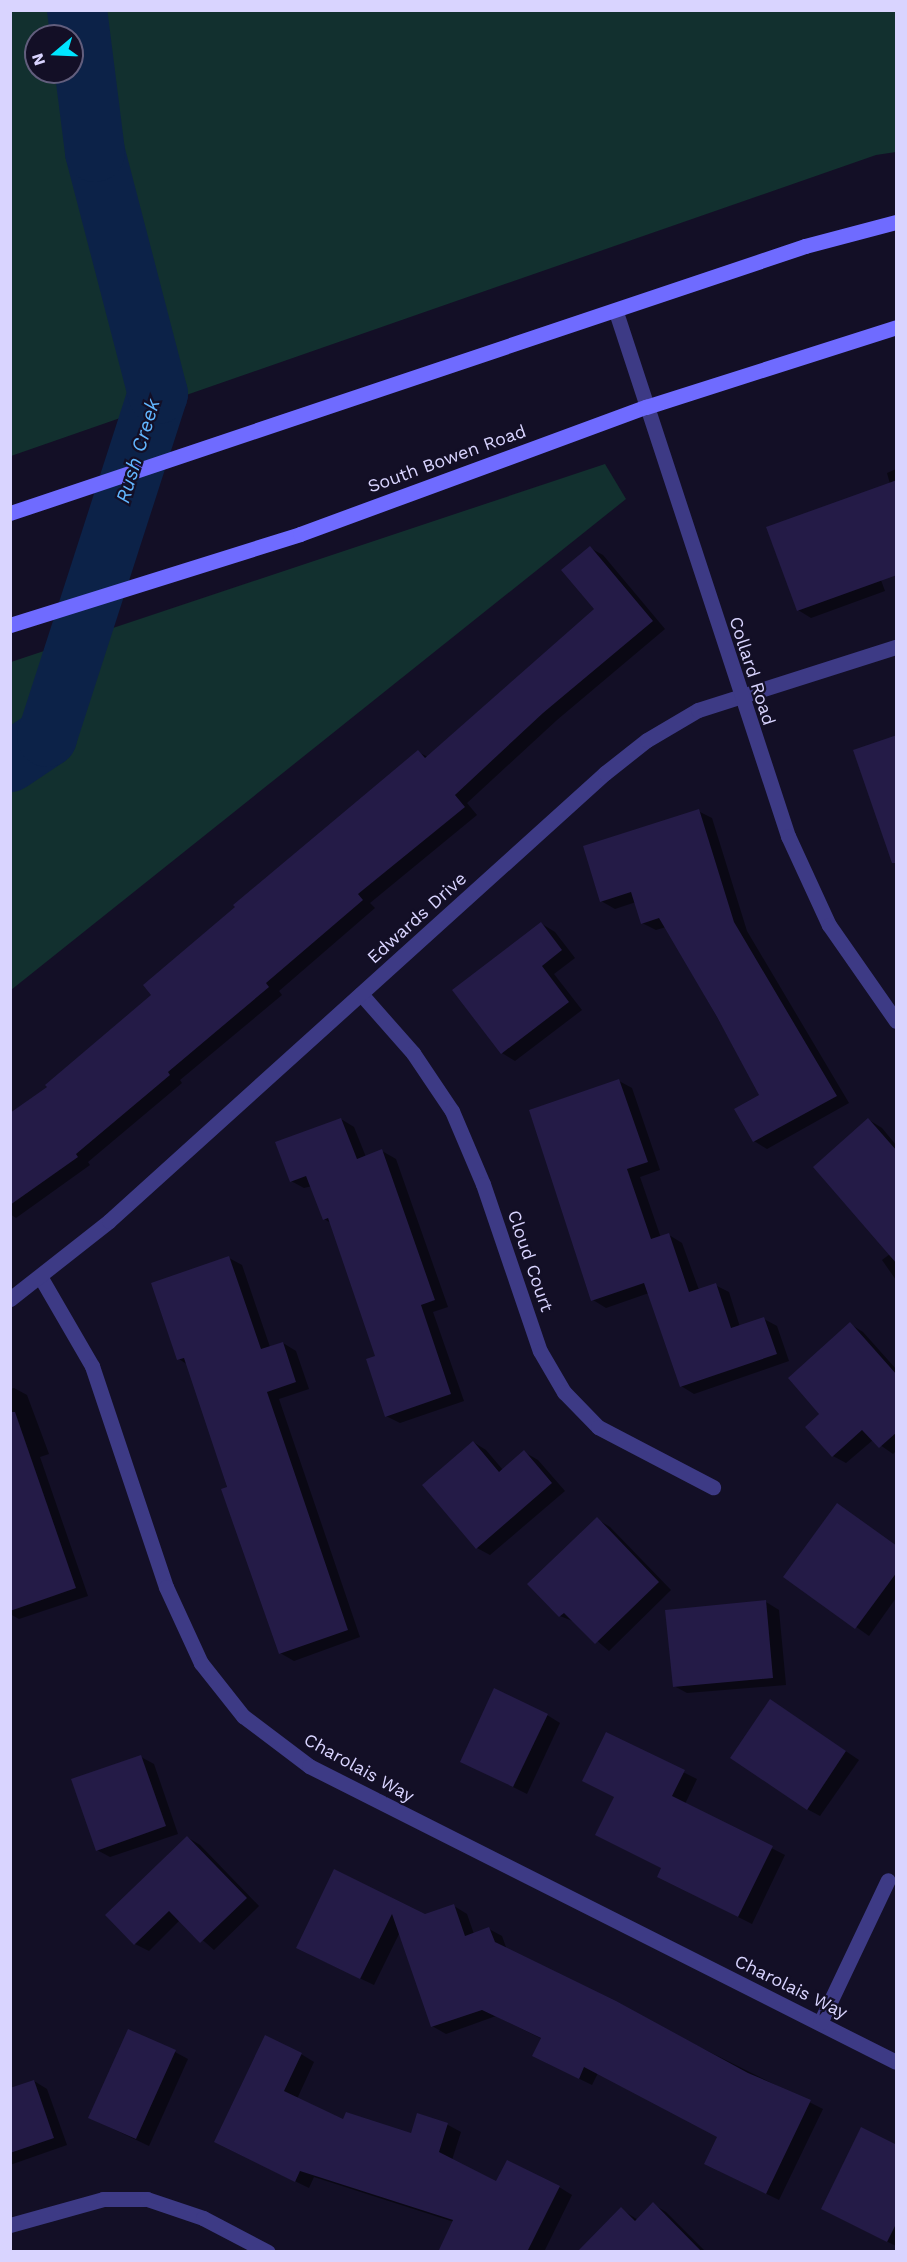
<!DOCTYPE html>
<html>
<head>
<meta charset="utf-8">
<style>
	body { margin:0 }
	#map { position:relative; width:907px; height:2262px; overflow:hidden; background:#130f26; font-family:"Work Sans",sans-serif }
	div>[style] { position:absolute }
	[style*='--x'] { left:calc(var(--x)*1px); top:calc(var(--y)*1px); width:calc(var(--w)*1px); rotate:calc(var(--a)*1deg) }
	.green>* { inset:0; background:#12302f }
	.shadow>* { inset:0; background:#0007 }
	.river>* { height:60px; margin:-30px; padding:0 30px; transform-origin:30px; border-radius:30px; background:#0c2248 }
	.building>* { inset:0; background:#241b47 }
	.minor>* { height:15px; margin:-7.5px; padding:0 7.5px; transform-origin:7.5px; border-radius:7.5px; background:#3d3a85 }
	.tertiary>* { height:15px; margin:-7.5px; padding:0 7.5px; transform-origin:7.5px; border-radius:7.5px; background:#3d3a85 }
	.secondary>* { height:15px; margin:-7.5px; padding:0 7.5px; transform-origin:7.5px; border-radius:7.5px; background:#6f6bff }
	span { translate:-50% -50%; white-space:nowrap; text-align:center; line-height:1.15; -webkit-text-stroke:4.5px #130f26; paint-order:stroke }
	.street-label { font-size:18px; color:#d9d4ff }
	.water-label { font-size:20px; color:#62b6ff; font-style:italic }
	.frame { position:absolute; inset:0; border:12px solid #d9d4ff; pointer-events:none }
	.north { position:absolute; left:24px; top:24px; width:60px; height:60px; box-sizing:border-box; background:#130f26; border:2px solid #625e7d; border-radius:50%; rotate:251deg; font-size:16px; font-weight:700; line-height:24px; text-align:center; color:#d9d4ff }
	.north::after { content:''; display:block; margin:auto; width:21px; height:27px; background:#00e5ff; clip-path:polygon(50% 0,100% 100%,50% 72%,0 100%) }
</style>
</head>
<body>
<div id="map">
	<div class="green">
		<div style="clip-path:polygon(evenodd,10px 11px,896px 11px,896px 152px,876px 155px,11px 456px,10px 11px,36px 36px,72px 36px,72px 72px,36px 72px,36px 36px)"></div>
		<div style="clip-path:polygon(605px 464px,626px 499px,11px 990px,11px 662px)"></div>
	</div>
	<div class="shadow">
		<div style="clip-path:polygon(896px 469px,896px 548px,872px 556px,885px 591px,811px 618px,798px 610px,890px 484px,887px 473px)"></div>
		<div style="clip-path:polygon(590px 548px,603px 555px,665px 629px,557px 720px,467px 803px,477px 815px,370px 903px,375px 908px,279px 991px,282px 995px,180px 1080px,182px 1083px,88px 1162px,90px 1165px,16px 1218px,10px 1214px,10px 1115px,49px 1087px,154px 995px,418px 752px,428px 757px,596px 609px)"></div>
		<div style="clip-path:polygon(698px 811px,712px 818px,747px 931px,849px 1103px,767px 1149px,754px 1141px,761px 1095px,666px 927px,656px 930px,642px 923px,636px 902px,615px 909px,601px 901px)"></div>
		<div style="clip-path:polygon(542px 924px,555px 932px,575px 958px,554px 974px,582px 1010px,515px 1061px,502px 1053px)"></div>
		<div style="clip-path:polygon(619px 1081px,632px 1088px,660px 1170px,640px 1177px,661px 1238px,669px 1235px,682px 1243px,699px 1290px,715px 1285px,729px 1292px,740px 1327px,764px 1319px,777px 1326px,789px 1361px,694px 1394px,681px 1386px,649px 1293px,606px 1308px,593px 1300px)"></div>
		<div style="clip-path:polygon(341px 1119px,354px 1127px,366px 1157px,382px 1151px,396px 1159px,448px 1307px,433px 1312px,464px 1401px,400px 1423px,386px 1416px,377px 1357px,331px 1223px,324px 1219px,312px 1186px,304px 1188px,291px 1181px)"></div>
		<div style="clip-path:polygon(869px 1120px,882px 1128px,896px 1145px,896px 1280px,882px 1260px,890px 1254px)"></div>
		<div style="clip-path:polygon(229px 1258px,242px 1265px,270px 1347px,283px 1343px,296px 1351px,309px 1389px,279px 1399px,360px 1637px,294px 1661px,280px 1653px,188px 1365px,179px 1359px)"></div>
		<div style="clip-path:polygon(850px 1324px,863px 1332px,896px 1369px,896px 1451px,893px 1454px,873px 1440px,846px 1463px,833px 1456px,821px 1414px)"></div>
		<div style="clip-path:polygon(14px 1388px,27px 1395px,49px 1454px,40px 1457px,88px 1596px,19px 1619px,10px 1614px,10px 1389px)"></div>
		<div style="clip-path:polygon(473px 1442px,486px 1450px,503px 1470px,524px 1452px,538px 1460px,565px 1491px,490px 1555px,477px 1548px)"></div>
		<div style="clip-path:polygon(837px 1505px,896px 1546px,896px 1598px,869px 1636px,786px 1577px)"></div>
		<div style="clip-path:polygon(597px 1519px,610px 1527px,671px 1590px,609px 1651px,575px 1622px,560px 1616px,530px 1584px)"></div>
		<div style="clip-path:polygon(766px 1602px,779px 1610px,786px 1685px,687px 1693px,674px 1686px)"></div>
		<div style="clip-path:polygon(783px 1709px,859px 1760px,820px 1816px,807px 1809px)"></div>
		<div style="clip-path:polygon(547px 1715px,560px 1723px,527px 1794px,461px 1761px)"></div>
		<div style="clip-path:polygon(606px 1734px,697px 1779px,685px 1804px,785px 1855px,752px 1924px,659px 1877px,663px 1868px,615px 1797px)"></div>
		<div style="clip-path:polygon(141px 1757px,154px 1764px,178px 1834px,110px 1857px,97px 1850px)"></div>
		<div style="clip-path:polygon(187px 1837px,200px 1845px,259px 1906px,214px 1950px,180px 1920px,149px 1951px,135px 1944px,107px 1915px)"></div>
		<div style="clip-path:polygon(334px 1871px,425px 1916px,454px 1906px,467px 1914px,474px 1934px,489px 1929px,502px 1936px,507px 1950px,823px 2109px,779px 2200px,719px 2171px,719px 2137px,598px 2073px,592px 2085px,547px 2063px,542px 2039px,496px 2016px,446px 2034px,432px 2026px,400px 1932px,374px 1985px,311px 1955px)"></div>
		<div style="clip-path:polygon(175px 2052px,188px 2059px,149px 2146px,90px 2118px)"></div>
		<div style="clip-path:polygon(301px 2054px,314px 2062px,297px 2099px,344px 2122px,412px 2135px,418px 2115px,448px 2125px,461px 2132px,452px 2160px,497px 2183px,559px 2187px,572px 2195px,544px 2252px,443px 2252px,454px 2222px,314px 2177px,309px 2188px,229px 2149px)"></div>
		<div style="clip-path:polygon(34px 2081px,47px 2089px,67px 2145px,10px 2165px,10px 2090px)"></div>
		<div style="clip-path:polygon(896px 2146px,896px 2246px,836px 2216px)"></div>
		<div style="clip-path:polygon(653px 2204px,666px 2212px,706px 2252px,579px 2252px,621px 2209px,638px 2220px)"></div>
	</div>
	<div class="river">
		<div style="--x:10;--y:762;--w:45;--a:-34"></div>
		<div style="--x:47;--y:737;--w:361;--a:-72.1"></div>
		<div style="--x:158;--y:394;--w:250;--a:-104.6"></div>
		<div style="--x:95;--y:152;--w:143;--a:-97.2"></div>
	</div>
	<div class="building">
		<div style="clip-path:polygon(897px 480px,897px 575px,797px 611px,766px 527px)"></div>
		<div style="clip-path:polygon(590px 546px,653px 621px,543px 713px,455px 795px,465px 807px,358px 894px,363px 900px,266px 983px,269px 987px,168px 1072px,170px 1075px,76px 1154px,78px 1157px,10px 1205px,10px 1113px,47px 1087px,45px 1085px,151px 995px,143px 985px,235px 907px,233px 905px,418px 750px,425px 758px,594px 609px,561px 570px)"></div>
		<div style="clip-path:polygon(897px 735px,897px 863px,892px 863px,853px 750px)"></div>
		<div style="clip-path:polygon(699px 809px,734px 922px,837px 1096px,753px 1142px,734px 1109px,759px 1095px,717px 1017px,659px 918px,641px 924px,631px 892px,600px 902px,583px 846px)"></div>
		<div style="clip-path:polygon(541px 922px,562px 950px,542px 966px,569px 1002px,501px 1054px,452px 990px)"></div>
		<div style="clip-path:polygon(619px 1079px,648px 1162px,627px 1169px,651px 1239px,669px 1233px,689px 1292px,716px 1283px,731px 1328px,764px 1317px,777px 1354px,680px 1387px,644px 1283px,591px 1301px,529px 1110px)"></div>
		<div style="clip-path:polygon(341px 1118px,357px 1159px,382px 1149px,435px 1300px,421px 1305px,451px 1394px,385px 1417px,366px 1359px,375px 1356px,328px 1218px,323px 1220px,306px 1176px,290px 1182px,275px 1142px)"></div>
		<div style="clip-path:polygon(868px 1118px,897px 1151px,897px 1264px,813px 1167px)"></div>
		<div style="clip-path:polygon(229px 1256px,261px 1349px,283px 1342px,296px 1382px,267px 1392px,348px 1630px,279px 1654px,221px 1489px,227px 1487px,184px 1358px,177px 1360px,151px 1283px)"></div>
		<div style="clip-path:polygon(850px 1322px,897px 1375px,897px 1432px,879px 1448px,862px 1430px,832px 1457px,805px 1427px,819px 1414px,788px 1378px)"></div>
		<div style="clip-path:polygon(10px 1412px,15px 1412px,76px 1588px,10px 1611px)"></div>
		<div style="clip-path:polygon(473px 1441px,499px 1472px,524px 1450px,552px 1483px,476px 1549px,422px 1485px)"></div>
		<div style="clip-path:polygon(837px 1503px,897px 1546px,897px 1572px,855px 1629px,783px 1577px)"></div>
		<div style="clip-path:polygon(597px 1517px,659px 1582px,595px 1644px,564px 1613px,559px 1617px,527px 1584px)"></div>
		<div style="clip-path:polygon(766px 1600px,773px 1678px,673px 1687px,665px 1610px)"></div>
		<div style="clip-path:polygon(494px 1688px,548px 1714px,513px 1787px,460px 1762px)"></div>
		<div style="clip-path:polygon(770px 1699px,846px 1751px,807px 1810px,730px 1758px)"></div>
		<div style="clip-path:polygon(606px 1732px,685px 1770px,672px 1796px,773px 1846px,738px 1917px,657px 1877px,661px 1868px,595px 1835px,614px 1797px,582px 1781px)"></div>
		<div style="clip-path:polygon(141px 1755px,166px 1826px,96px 1851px,71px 1779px)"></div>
		<div style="clip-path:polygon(187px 1836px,247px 1898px,200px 1943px,169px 1911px,134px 1945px,105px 1915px)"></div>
		<div style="clip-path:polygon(334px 1869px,425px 1914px,454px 1904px,465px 1936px,489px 1927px,495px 1942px,616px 2001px,748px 2073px,811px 2100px,766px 2194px,704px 2164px,717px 2137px,584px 2067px,579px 2079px,532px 2056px,541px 2038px,482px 2010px,431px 2027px,392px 1914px,360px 1979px,296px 1948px)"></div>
		<div style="clip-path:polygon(128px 2029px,176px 2050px,136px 2139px,88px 2118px)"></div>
		<div style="clip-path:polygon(265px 2035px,302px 2053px,284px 2091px,343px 2119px,346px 2112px,411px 2133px,417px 2113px,448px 2123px,439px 2152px,496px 2181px,507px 2160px,560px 2186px,527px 2252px,438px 2252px,453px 2220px,300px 2171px,295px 2182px,214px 2142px)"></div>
		<div style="clip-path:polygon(34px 2080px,54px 2138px,10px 2153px,10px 2088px)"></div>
		<div style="clip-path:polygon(861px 2127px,897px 2145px,897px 2222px,887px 2242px,821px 2209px)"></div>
		<div style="clip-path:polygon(653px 2202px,702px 2252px,577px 2252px,621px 2207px,635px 2221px)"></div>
	</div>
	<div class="minor">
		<div style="--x:361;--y:994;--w:79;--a:48.6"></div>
		<div style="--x:413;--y:1053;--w:70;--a:56.1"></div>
		<div style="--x:452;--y:1111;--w:79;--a:67"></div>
		<div style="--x:483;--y:1184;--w:176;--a:71.2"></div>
		<div style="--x:540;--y:1351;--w:48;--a:59.7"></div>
		<div style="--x:564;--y:1392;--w:49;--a:45.8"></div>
		<div style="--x:598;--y:1427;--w:130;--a:27.6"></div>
		<div style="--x:41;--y:1278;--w:102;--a:59.9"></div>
		<div style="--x:92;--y:1366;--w:233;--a:71.5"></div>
		<div style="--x:166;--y:1587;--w:84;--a:65.3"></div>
		<div style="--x:201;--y:1663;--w:68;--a:51.6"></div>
		<div style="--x:243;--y:1716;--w:83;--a:37.1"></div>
		<div style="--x:309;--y:1766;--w:657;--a:26.76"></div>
		<div style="--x:10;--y:1299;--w:126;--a:-38.2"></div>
		<div style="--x:109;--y:1221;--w:668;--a:-42.09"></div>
		<div style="--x:605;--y:773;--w:53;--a:-38.2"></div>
		<div style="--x:647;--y:740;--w:59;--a:-30.5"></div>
		<div style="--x:698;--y:710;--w:208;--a:-17.7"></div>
		<div style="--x:820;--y:2023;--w:158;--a:-64.6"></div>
		<div style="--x:10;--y:2225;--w:97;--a:-15.6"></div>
		<div style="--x:103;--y:2199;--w:44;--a:0"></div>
		<div style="--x:147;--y:2199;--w:59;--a:18.7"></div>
		<div style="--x:203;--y:2218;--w:73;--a:27.6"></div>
	</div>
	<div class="tertiary">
		<div style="--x:616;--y:312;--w:552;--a:71.83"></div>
		<div style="--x:788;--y:836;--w:98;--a:65.3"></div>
		<div style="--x:829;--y:925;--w:117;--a:55.1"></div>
	</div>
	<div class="secondary">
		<div style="--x:10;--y:513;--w:839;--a:-18.56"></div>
		<div style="--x:805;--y:246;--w:94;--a:-14.8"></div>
		<div style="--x:10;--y:625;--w:304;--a:-17.4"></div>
		<div style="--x:300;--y:534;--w:369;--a:-20.2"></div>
		<div style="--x:646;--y:407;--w:262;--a:-17.7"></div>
	</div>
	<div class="street-label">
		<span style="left:447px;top:459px;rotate:-20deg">South Bowen Road</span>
		<span style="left:752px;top:671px;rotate:72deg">Collard Road</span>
		<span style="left:417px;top:918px;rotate:-42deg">Edwards Drive</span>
		<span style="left:530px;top:1261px;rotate:71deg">Cloud Court</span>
		<span style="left:359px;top:1768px;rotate:29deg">Charolais Way</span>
		<span style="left:791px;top:1987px;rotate:26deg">Charolais Way</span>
	</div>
	<div class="water-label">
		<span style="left:138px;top:451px;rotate:-73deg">Rush Creek</span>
	</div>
	<div class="frame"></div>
	<div class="north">N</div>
</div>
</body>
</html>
